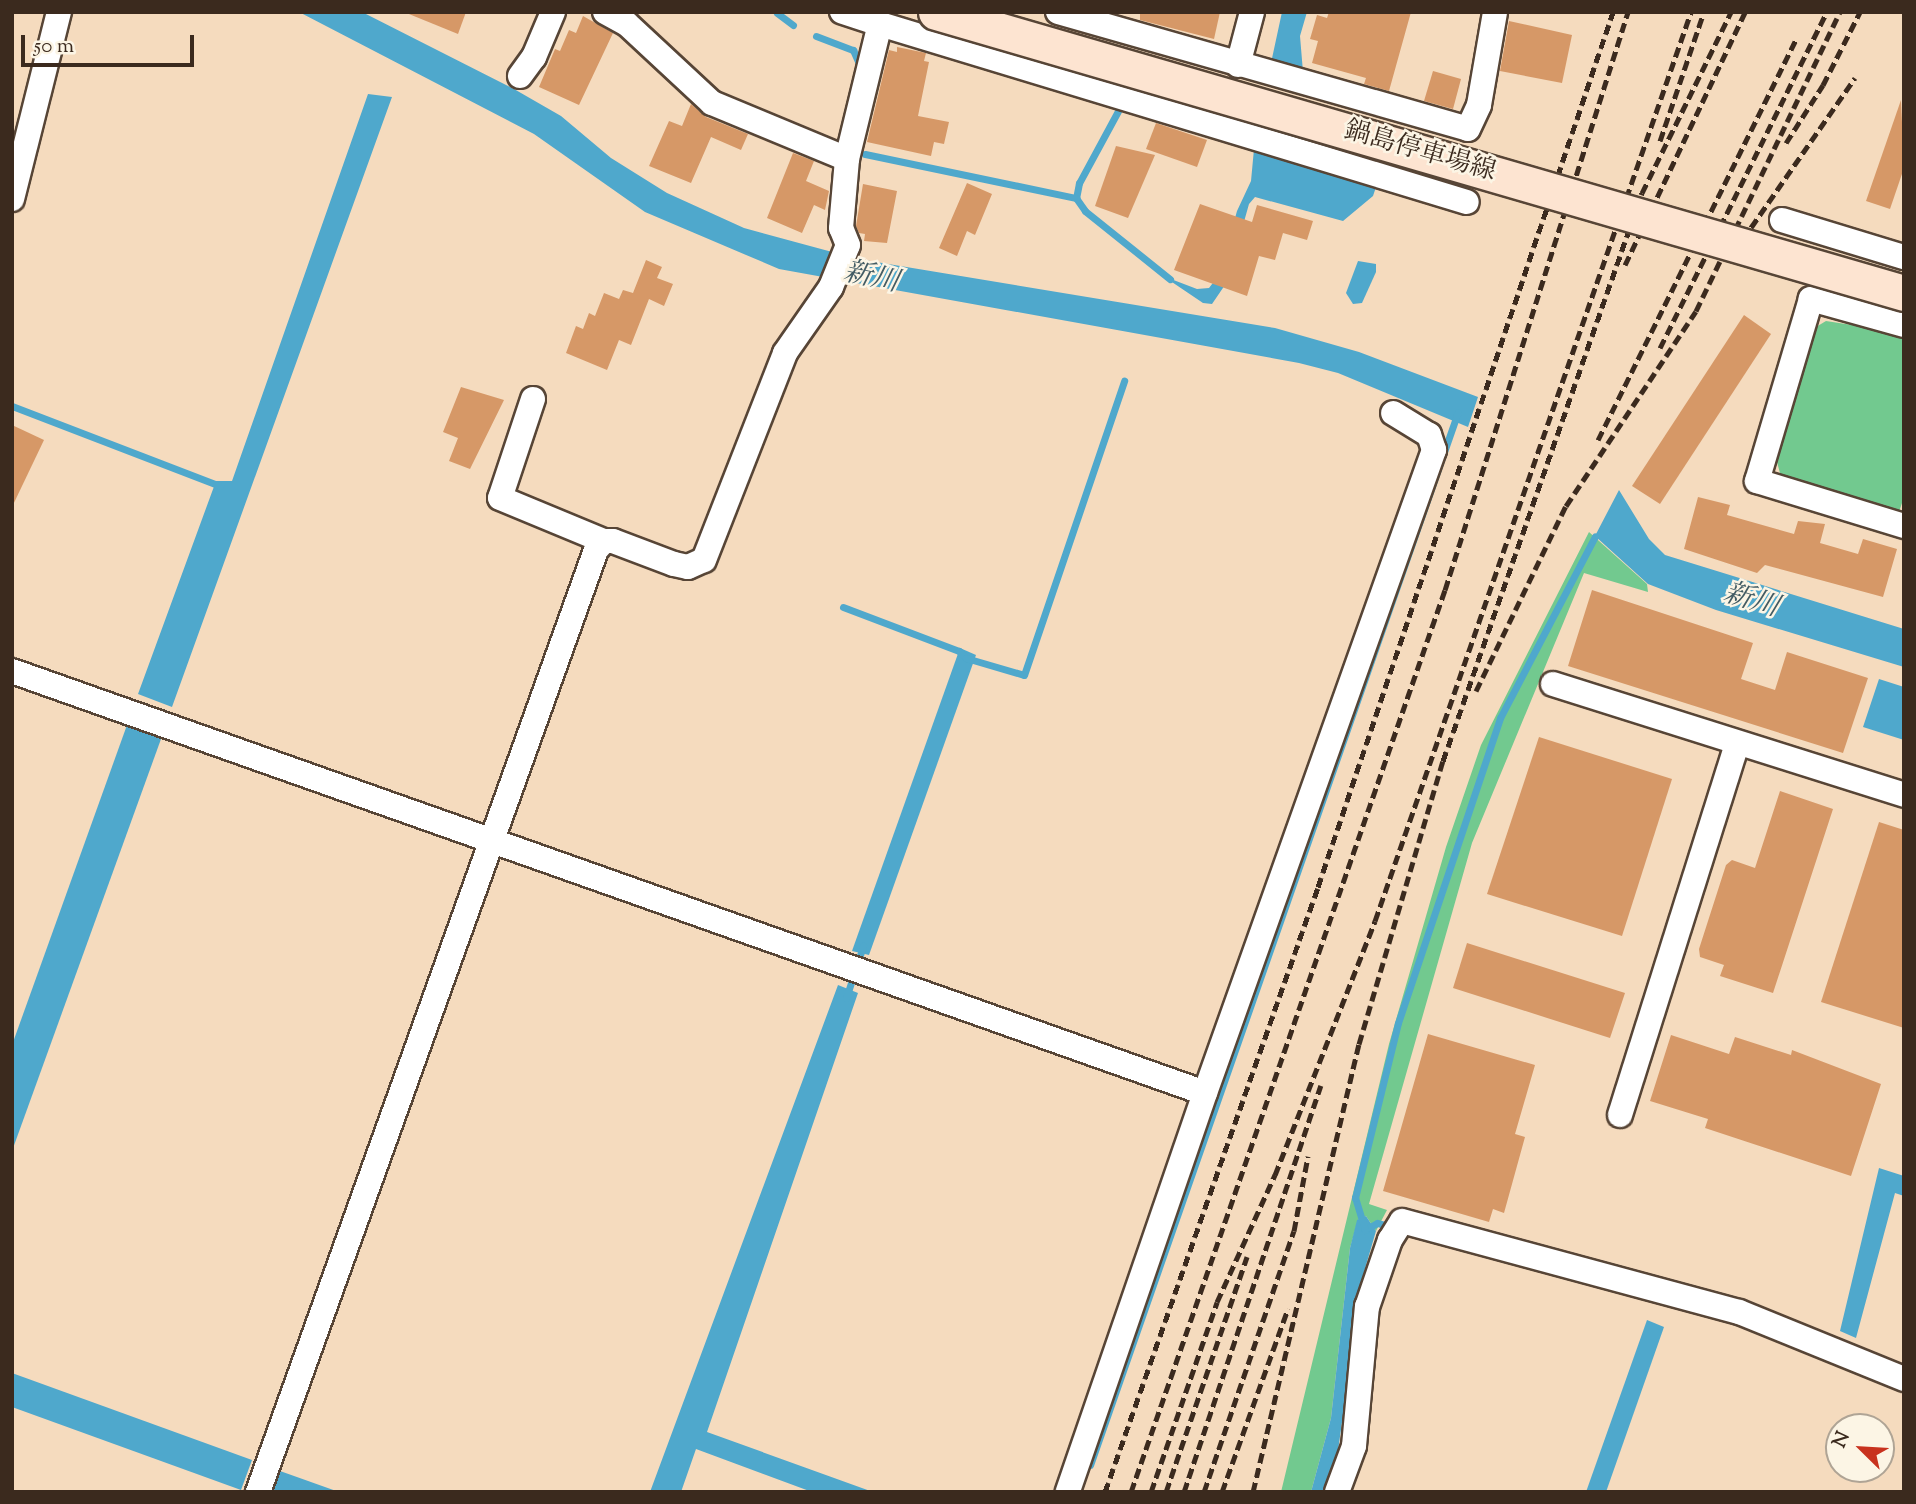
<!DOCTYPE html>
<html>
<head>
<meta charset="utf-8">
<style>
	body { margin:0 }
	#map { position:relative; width:1916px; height:1504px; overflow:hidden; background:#f5dbbe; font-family:"Sorts Mill Goudy","Noto Serif JP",serif }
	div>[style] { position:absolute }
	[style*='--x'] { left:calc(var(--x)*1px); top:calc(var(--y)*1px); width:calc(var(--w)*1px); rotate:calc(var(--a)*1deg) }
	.green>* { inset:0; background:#72c98f }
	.water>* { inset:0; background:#4fa8cc }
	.stream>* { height:7px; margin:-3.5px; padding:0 3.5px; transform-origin:3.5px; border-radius:3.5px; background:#4fa8cc }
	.building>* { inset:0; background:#d69867 }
	.roads { filter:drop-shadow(2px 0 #574536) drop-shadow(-2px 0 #574536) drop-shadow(0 2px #574536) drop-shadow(0 -2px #574536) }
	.minor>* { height:24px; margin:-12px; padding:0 12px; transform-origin:12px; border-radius:12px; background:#fff }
	.rail>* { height:5px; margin-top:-2.5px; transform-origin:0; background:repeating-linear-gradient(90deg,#3b2a1e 0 10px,transparent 0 15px) }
	.bridges { filter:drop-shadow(2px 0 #574536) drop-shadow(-2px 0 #574536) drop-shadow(0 2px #574536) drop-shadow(0 -2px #574536) }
	.secondary-bridge>* { height:35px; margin:-17.5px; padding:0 17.5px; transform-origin:17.5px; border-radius:17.5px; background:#fde4d1 }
	span { translate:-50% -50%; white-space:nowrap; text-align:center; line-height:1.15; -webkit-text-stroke:5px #fcf5e5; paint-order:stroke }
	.street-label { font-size:26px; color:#3b2a1e }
	.water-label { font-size:28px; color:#435c64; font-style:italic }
	.frame { position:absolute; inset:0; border:14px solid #3b2a1e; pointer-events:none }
	.north { position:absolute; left:1825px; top:1413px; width:70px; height:70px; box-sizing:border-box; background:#fcf5e5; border:2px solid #afa495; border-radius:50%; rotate:294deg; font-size:19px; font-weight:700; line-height:28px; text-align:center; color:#3b2a1e }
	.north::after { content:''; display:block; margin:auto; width:24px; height:32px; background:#c8321e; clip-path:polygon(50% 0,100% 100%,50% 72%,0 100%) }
	.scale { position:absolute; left:21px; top:35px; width:173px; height:32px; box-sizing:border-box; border:4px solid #3b2a1e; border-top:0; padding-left:9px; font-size:21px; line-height:24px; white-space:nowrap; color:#3b2a1e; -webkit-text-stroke:5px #fcf5e5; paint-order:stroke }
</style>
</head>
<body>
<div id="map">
	<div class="green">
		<div style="clip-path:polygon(1826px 321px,1904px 333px,1904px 497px,1899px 512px,1781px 477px,1777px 462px,1816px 327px)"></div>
		<div style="clip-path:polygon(1589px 532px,1647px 584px,1648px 592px,1584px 573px,1472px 843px,1369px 1204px,1387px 1210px,1376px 1231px,1366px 1216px,1358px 1220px,1350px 1248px,1331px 1418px,1311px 1492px,1281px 1492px,1389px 1044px,1446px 847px,1481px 745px)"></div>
	</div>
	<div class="water">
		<div style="clip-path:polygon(299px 12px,362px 12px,514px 89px,561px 116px,611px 158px,667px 193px,744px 228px,858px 259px,1275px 328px,1359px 352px,1478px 397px,1468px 427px,1338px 373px,1299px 363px,779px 269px,645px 212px,534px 134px)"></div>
		<div style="clip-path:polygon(1282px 12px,1307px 12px,1300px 36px,1303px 72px,1271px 63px)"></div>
		<div style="clip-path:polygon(368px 94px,392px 97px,172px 707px,138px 694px,216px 481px,232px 481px)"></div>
		<div style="clip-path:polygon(1254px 149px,1376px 187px,1373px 196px,1343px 221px,1255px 197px,1249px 204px,1227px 282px,1212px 304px,1203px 303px,1163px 276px,1197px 289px,1209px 288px,1219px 275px,1237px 211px,1251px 181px)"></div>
		<div style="clip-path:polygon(1358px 261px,1376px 264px,1376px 272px,1362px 303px,1353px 304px,1346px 293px)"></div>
		<div style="clip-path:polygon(1619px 490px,1649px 539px,1665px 555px,1904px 629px,1904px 667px,1716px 610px,1648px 584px,1595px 536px)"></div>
		<div style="clip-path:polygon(960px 648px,976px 655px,869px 955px,852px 951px)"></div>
		<div style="clip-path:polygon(1879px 679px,1904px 687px,1904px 740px,1863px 727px)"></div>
		<div style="clip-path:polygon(127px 725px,161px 739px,12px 1151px,12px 1045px)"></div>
		<div style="clip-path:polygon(838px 985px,858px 993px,707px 1432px,873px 1492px,812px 1492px,696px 1449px,681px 1492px,650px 1492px)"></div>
		<div style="clip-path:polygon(1879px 1168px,1904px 1176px,1904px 1196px,1895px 1193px,1856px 1338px,1840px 1331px)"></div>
		<div style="clip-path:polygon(1366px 1216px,1376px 1231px,1362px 1279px,1337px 1458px,1324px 1492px,1311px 1492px,1331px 1418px,1350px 1248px,1357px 1220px)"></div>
		<div style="clip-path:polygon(1647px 1320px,1664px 1327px,1606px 1492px,1586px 1492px)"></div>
		<div style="clip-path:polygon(12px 1373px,252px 1460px,241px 1490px,12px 1407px)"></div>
		<div style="clip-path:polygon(280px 1471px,339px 1492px,272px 1492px)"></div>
	</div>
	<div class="stream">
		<div style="--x:777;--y:13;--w:20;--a:37"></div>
		<div style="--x:816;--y:36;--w:40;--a:21"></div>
		<div style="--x:853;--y:50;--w:20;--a:66"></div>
		<div style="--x:1118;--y:111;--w:82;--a:118.4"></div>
		<div style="--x:1079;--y:183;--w:15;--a:101"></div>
		<div style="--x:1076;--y:198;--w:16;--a:55"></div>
		<div style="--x:1085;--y:211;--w:109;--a:38.7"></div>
		<div style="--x:865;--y:154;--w:216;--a:11.8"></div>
		<div style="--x:12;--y:406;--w:223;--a:21"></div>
		<div style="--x:843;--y:607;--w:124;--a:20.8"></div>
		<div style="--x:959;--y:651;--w:10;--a:45"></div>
		<div style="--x:966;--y:658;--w:60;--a:16.3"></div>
		<div style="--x:1024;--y:675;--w:311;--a:-71.2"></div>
		<div style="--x:846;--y:998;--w:55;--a:-71.9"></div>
		<div style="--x:1394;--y:1227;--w:17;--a:-167"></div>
		<div style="--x:1377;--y:1223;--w:14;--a:150"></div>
		<div style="--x:1365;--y:1230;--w:34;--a:-107"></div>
		<div style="--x:1355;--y:1198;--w:180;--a:-76.2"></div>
		<div style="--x:1398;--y:1023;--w:322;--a:-71.5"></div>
		<div style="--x:1500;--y:718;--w:205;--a:-62.4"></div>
		<div style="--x:1090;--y:1465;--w:1115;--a:-70.74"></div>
	</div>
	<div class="building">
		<div style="clip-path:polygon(404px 12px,466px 12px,458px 34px)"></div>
		<div style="clip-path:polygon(1140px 12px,1220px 12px,1214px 39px,1140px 20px)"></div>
		<div style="clip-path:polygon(1329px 12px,1411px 12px,1389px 91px,1364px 84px,1366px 78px,1312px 63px,1318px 41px,1310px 39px,1317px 15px,1327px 18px)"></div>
		<div style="clip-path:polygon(583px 16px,613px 33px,579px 105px,539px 87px,555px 49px,560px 51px,569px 30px,576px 33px)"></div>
		<div style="clip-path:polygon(1509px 21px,1572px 35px,1562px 83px,1500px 71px)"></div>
		<div style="clip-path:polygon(897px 47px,926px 53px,924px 61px,929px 62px,918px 116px,949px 122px,944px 144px,934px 142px,931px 156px,867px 142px,889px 50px,897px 52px)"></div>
		<div style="clip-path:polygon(1433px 71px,1461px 79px,1453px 109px,1424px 101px)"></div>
		<div style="clip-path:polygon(1901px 100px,1904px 168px,1890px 209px,1866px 201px)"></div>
		<div style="clip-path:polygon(691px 104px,706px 117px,748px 134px,741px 150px,711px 137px,691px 183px,649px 166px,669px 121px,682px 126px)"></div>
		<div style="clip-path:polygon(1156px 123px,1207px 140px,1197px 167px,1146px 149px)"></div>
		<div style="clip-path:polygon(1116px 146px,1155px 155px,1128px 218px,1095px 206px)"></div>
		<div style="clip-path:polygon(793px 153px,814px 161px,806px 181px,829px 191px,825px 210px,814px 205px,802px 233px,767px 218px)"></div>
		<div style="clip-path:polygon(967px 183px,992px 194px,975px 235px,967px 231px,957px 256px,939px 248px)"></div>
		<div style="clip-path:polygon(863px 184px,897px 191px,887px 243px,864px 241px,865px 234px,859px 233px,856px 226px)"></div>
		<div style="clip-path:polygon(1200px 204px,1252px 222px,1257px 205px,1313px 221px,1307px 240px,1283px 233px,1275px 260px,1259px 256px,1247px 296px,1174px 270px)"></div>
		<div style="clip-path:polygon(646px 260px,662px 267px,657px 278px,673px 284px,664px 306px,649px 299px,631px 345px,619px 340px,607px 370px,566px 353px,576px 326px,583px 329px,589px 313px,595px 316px,604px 293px,619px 299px,623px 290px,633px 293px)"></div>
		<div style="clip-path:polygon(1744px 315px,1771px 334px,1660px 504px,1632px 486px)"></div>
		<div style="clip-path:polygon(461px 387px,504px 400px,470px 469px,449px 461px,458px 438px,443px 432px)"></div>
		<div style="clip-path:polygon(12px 425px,44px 440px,12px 507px)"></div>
		<div style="clip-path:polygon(1698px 497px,1730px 505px,1727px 515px,1794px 534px,1798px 521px,1825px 524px,1820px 543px,1858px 554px,1863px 539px,1897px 549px,1883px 597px,1765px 565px,1757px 573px,1684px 549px)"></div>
		<div style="clip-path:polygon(1592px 590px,1753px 643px,1741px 679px,1775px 690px,1787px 652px,1868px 678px,1843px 753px,1568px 666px)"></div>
		<div style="clip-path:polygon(1539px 737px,1672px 779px,1622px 936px,1487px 894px)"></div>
		<div style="clip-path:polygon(1780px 791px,1833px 809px,1773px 993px,1720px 976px,1724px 965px,1700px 957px,1699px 949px,1726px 865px,1732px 860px,1755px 868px)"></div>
		<div style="clip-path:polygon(1879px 822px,1904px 830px,1904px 1028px,1821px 1002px)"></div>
		<div style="clip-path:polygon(1467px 943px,1625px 993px,1610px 1038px,1453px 988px)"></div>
		<div style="clip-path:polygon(1428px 1034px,1535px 1065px,1515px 1134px,1525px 1137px,1504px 1213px,1493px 1209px,1489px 1222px,1383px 1191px)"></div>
		<div style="clip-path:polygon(1671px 1035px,1729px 1054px,1735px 1037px,1791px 1055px,1792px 1050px,1881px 1084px,1851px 1176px,1705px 1128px,1708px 1119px,1650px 1101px)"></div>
	</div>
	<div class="roads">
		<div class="minor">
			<div style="--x:605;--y:12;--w:25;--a:29"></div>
			<div style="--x:627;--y:24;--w:116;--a:42.9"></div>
			<div style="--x:712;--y:103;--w:146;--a:22.5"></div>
			<div style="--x:1058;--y:12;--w:426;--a:15.9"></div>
			<div style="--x:1468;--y:129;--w:26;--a:-65"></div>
			<div style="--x:1479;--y:105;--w:94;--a:-80.2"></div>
			<div style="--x:880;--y:24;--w:613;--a:16.87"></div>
			<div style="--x:1238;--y:65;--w:55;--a:-75.2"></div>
			<div style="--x:520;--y:76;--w:24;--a:-54"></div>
			<div style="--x:534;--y:57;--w:49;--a:-67.1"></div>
			<div style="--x:12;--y:199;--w:193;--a:-75.9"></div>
			<div style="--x:1782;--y:220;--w:127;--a:16.9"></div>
			<div style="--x:1904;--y:325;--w:97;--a:-164.4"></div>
			<div style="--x:1811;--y:299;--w:190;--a:106.5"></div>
			<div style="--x:1757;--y:481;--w:154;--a:17"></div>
			<div style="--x:533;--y:399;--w:104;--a:108.4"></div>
			<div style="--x:500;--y:498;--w:113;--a:22.5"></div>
			<div style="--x:12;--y:671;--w:1265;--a:19.48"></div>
			<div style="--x:1205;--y:1093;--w:422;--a:109"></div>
			<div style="--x:1553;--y:684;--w:368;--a:17.5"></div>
			<div style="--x:1205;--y:1093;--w:683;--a:-70.4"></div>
			<div style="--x:1434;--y:450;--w:16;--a:-108"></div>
			<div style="--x:1429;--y:435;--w:42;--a:-148.6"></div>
			<div style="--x:1620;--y:1115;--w:389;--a:-72.5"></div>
			<div style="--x:258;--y:1492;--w:1001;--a:-70.26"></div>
			<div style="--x:596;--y:550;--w:12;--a:-48"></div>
			<div style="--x:604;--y:541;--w:9;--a:0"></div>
			<div style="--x:613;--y:541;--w:65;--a:20.7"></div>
			<div style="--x:674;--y:564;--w:14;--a:12"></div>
			<div style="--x:688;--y:567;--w:17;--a:-24"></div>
			<div style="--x:704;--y:560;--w:222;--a:-68.6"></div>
			<div style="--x:785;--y:353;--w:80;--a:-55.1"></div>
			<div style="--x:831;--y:287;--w:45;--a:-68"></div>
			<div style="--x:848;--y:245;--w:18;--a:-112"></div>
			<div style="--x:841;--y:228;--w:69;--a:-85"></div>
			<div style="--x:847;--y:159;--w:139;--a:-76.3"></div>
			<div style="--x:880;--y:24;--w:40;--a:-162"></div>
			<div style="--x:1337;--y:1492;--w:49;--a:-69.7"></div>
			<div style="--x:1354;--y:1446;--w:140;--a:-84.7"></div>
			<div style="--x:1367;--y:1307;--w:71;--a:-71.1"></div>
			<div style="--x:1390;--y:1240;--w:22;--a:-58"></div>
			<div style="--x:1402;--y:1221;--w:349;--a:15.1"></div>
			<div style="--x:1739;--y:1312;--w:178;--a:22.1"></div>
		</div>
	</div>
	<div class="rail">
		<div style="--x:1660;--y:141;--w:136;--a:-71.2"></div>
		<div style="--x:1786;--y:143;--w:69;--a:-57.5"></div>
		<div style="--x:1823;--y:85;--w:82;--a:-63.1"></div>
		<div style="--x:1734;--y:252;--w:212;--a:-55.2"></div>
		<div style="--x:1625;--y:265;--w:280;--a:-64.6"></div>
		<div style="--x:1660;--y:348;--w:375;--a:-63.6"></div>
		<div style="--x:1598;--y:440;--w:447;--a:-63.7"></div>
		<div style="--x:1476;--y:691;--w:206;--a:-64.1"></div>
		<div style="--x:1566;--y:506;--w:234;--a:-56.3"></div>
		<div style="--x:1696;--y:311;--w:332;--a:-64.3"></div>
		<div style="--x:1105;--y:1492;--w:641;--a:-70.6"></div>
		<div style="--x:1318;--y:887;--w:923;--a:-71.37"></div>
		<div style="--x:1131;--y:1492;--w:955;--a:-70.81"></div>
		<div style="--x:1445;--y:590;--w:606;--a:-72.43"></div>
		<div style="--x:1151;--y:1492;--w:201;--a:-70.8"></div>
		<div style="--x:1217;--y:1302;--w:140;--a:-65.5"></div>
		<div style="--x:1275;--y:1175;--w:273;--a:-68.5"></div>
		<div style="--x:1375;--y:921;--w:962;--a:-70.83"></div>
		<div style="--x:1166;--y:1492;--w:249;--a:-71"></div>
		<div style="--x:1184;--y:1492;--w:429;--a:-71.4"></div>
		<div style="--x:1204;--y:1492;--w:276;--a:-71"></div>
		<div style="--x:1294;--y:1231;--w:76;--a:-79.4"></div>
		<div style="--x:1222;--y:1492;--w:195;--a:-70.2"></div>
		<div style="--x:1253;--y:1492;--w:460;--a:-76.7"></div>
		<div style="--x:1359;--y:1044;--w:295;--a:-73.5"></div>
		<div style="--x:1443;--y:761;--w:602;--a:-70.69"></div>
		<div style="--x:1642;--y:193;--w:202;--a:-63.8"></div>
	</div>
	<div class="bridges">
		<div class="secondary-bridge">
			<div style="--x:936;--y:12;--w:1008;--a:16.19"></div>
		</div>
	</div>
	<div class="street-label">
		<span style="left:1420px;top:152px;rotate:16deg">鍋島停車場線</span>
	</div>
	<div class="water-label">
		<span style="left:871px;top:278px;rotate:12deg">新川</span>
		<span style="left:1751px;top:601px;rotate:17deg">新川</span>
	</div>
	<div class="frame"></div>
	<div class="north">N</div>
	<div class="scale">50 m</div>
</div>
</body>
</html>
